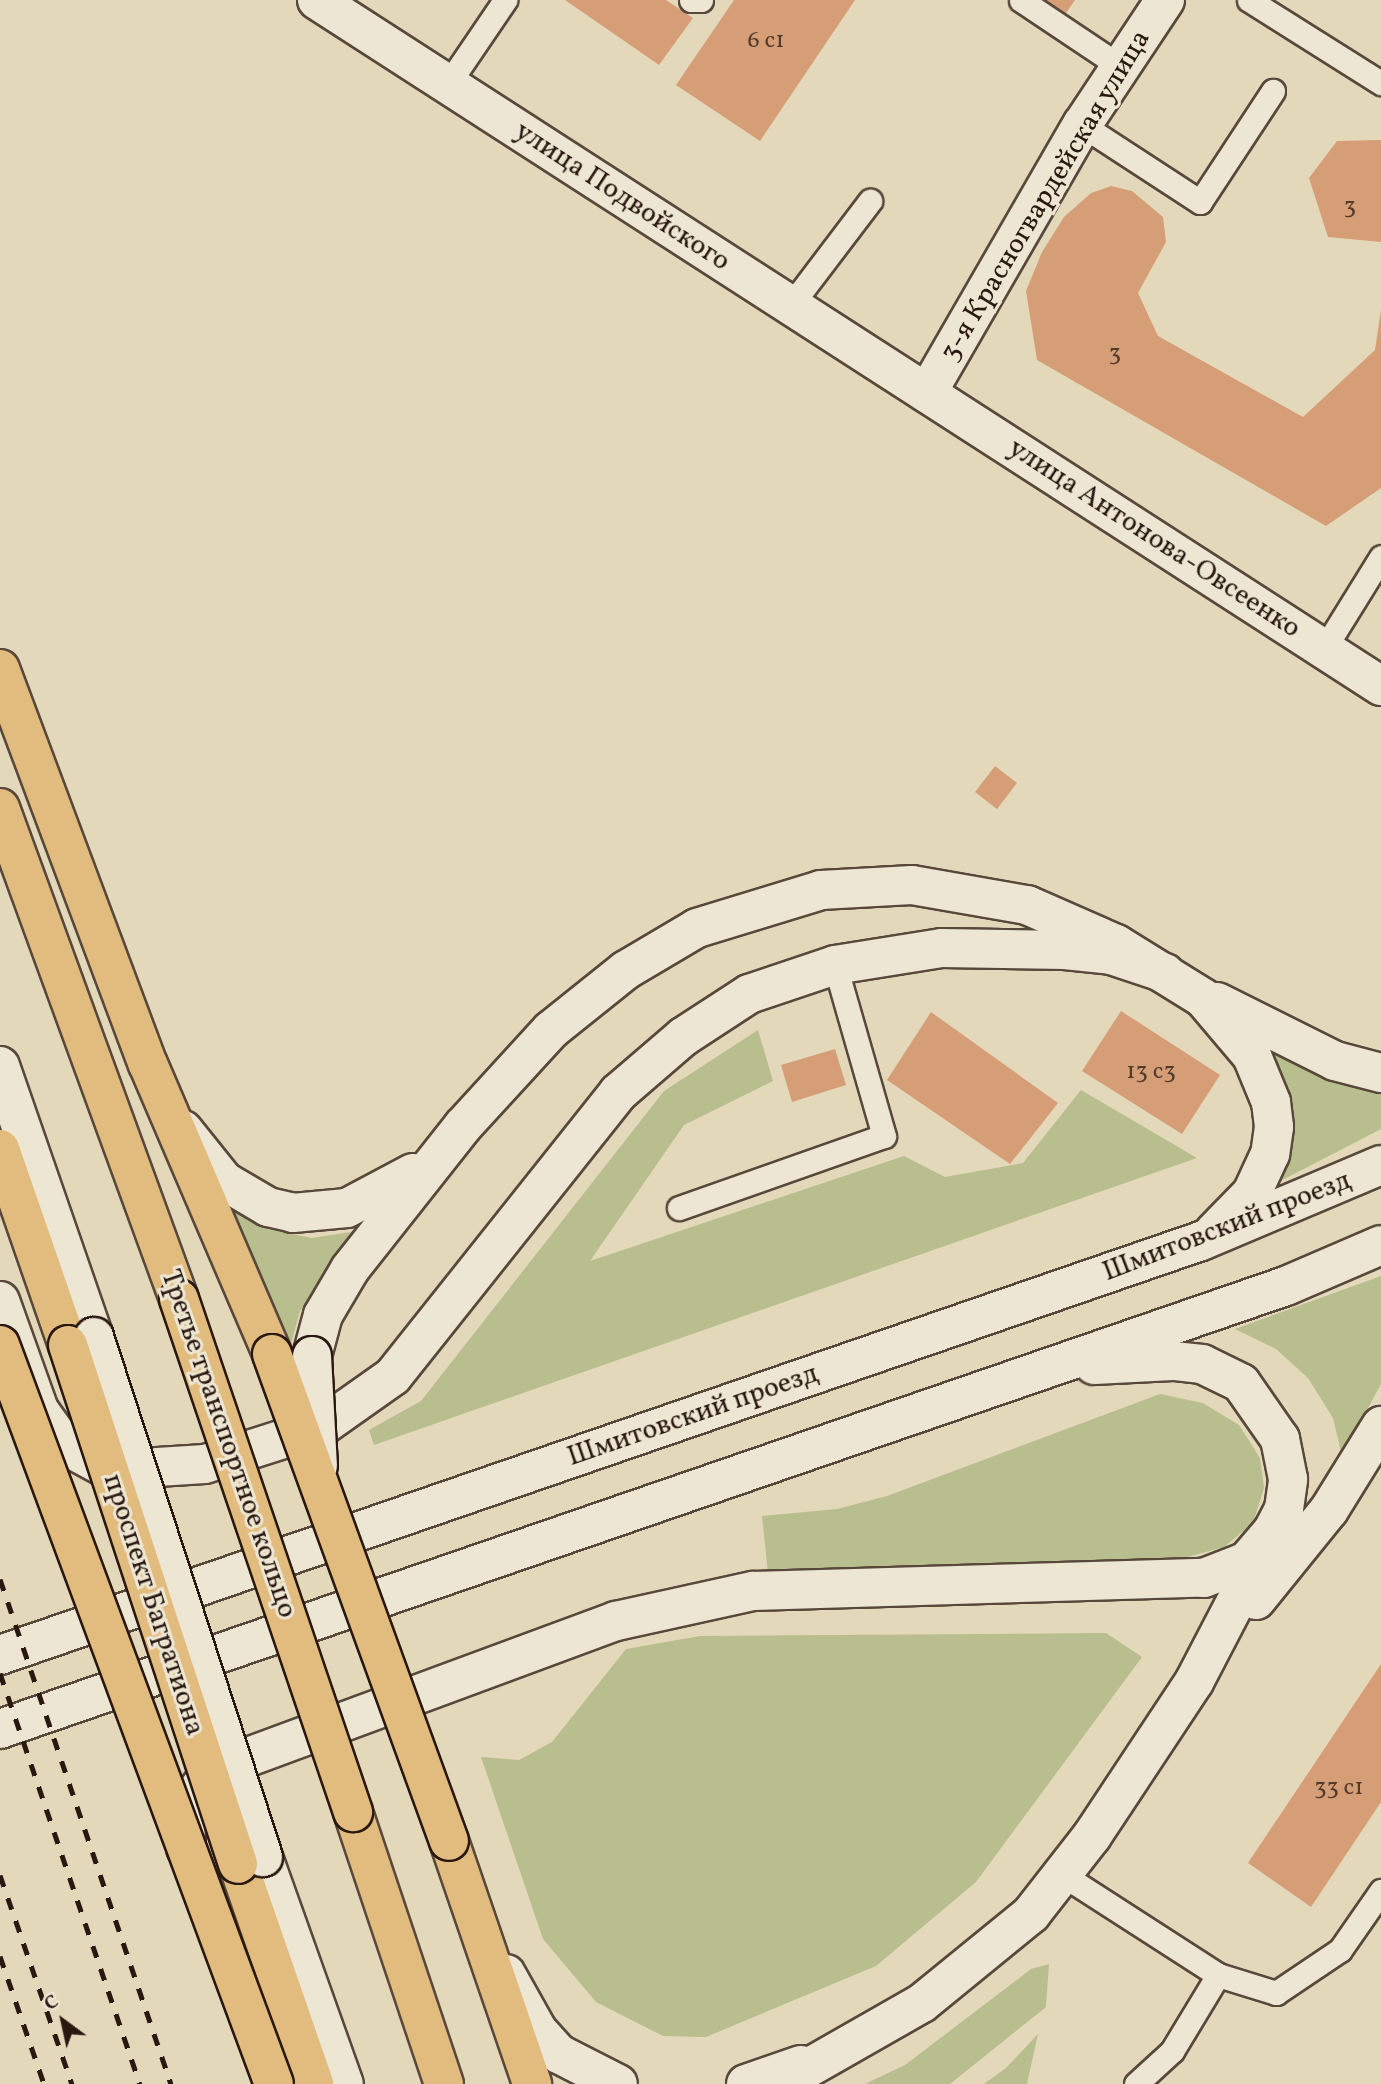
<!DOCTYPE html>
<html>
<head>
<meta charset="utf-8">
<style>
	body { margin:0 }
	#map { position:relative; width:1381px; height:2084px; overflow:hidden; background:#e4d8bb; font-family:Vollkorn,serif }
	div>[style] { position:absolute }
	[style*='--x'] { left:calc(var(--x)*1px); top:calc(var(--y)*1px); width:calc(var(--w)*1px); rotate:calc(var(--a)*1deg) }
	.green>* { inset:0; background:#b8be8d }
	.building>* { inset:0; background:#d69e77 }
	.roads { filter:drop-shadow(2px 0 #58483b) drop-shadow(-2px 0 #58483b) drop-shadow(0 2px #58483b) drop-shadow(0 -2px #58483b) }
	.service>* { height:23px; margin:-11.5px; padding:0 11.5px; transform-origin:11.5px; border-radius:11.5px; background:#ede6d3 }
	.minor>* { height:38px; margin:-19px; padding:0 19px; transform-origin:19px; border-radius:19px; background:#ede6d3 }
	.tertiary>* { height:38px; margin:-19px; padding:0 19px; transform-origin:19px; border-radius:19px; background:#ede6d3 }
	.secondary>* { height:38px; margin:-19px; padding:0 19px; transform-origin:19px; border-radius:19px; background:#ede6d3 }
	.primary>* { height:38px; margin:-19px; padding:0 19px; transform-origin:19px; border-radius:19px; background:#e2bc7e }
	.rail>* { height:5px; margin-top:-2.5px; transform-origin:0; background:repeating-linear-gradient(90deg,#291810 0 12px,transparent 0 24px) }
	.bridges { filter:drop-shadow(2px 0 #291810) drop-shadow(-2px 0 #291810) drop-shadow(0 2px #291810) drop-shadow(0 -2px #291810) }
	.secondary-bridge>* { height:38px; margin:-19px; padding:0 19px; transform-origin:19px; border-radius:19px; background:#ede6d3 }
	.primary-bridge>* { height:38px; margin:-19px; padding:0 19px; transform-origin:19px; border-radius:19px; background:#e2bc7e }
	span { translate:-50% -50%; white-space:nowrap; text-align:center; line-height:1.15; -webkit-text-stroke:6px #ede6d3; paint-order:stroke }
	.number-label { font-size:24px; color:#543a2a }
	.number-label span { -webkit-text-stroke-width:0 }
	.street-label { font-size:28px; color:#291810 }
	.north { position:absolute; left:28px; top:1986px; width:70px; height:70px; -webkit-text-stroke:5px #ede6d3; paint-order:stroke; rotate:327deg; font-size:19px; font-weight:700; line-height:28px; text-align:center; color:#291810 }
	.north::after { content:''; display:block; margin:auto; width:24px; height:32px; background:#291810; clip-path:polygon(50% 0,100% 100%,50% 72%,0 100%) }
</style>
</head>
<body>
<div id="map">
	<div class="green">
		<div style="clip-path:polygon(758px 1030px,773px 1081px,684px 1125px,590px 1261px,904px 1156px,945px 1177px,1023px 1163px,1081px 1090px,1197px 1158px,374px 1445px,369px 1430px,421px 1401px,664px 1091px)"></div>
		<div style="clip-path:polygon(1267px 1035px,1381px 1085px,1381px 1129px,1265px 1189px,1285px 1154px,1292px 1113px)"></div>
		<div style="clip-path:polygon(226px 1202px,267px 1229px,312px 1238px,351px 1232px,300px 1311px,291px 1344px)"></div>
		<div style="clip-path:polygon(1381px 1276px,1381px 1384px,1342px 1456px,1333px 1418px,1308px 1378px,1276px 1349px,1235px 1329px)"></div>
		<div style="clip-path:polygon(1160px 1394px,1203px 1403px,1239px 1425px,1260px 1458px,1264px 1488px,1253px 1523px,1224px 1547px,1180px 1559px,768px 1573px,762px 1516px,837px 1509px,887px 1496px)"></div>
		<div style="clip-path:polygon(1106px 1633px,1142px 1657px,976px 1882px,876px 1966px,706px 2037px,663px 2036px,596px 2002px,543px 1939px,481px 1757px,519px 1760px,552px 1742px,626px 1649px,700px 1636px)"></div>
		<div style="clip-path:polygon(1049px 1964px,1046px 2007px,950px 2084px,865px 2084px,905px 2065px,1031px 1969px)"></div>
		<div style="clip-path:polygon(1038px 2034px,1027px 2084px,984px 2084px,1006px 2068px)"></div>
	</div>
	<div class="building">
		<div style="clip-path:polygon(565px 0,666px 0,693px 18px,659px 65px)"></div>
		<div style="clip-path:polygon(734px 0,855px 0,760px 141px,676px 85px)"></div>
		<div style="clip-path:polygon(1040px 0,1075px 0,1064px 16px)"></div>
		<div style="clip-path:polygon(1381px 140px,1381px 242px,1328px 237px,1309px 178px,1337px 141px)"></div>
		<div style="clip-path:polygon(1111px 186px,1132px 191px,1163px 217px,1166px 242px,1138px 293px,1158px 336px,1303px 417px,1375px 350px,1381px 310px,1381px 488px,1326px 526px,1037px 360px,1026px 291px,1042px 252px,1064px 217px,1091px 193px)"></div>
		<div style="clip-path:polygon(995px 766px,1017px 783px,997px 809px,975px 792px)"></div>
		<div style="clip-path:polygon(1121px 1011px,1220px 1075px,1182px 1134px,1082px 1071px)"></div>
		<div style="clip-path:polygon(931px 1012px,1058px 1103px,1010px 1164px,887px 1080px)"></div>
		<div style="clip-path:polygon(835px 1049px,846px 1085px,792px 1102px,781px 1065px)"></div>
		<div style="clip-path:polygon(1381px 1664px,1381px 1802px,1311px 1907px,1248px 1863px)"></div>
	</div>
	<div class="roads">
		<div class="service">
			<div style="--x:691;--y:0;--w:10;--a:0"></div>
			<div style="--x:1021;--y:0;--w:120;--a:33.8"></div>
			<div style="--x:1249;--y:0;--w:156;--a:32.2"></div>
			<div style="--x:448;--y:84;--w:102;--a:-55.8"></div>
			<div style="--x:1082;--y:125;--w:141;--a:33.1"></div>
			<div style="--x:1200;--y:202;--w:133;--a:-56.7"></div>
			<div style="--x:791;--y:305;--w:131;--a:-52.8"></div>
			<div style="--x:1324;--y:649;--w:108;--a:-58.2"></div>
			<div style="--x:679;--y:1208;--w:217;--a:-19.4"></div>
			<div style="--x:884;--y:1136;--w:178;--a:-106"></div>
			<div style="--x:1063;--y:1875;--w:184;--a:32.8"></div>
			<div style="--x:1218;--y:1975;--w:61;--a:17.2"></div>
			<div style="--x:1276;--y:1993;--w:77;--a:-33.9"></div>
			<div style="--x:1340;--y:1950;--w:72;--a:-55.2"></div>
			<div style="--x:1136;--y:2084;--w:49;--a:-42.5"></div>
			<div style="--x:1172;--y:2051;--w:89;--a:-58.8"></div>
		</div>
		<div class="minor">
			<div style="--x:927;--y:393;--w:310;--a:-60"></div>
			<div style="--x:1082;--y:125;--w:150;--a:-56.4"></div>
		</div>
		<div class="tertiary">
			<div style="--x:317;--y:0;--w:1266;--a:32.81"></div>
		</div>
		<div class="secondary">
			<div style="--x:1217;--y:1002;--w:132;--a:26.6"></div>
			<div style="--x:1335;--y:1061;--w:48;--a:14.6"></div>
			<div style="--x:0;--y:1066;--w:287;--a:70.9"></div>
			<div style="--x:183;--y:1130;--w:65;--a:51.2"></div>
			<div style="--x:224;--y:1181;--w:51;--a:30.6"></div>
			<div style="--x:268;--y:1207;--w:26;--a:13"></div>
			<div style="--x:293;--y:1213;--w:54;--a:-5.3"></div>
			<div style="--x:347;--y:1208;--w:75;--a:-27.9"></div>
			<div style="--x:0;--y:1301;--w:116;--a:70.3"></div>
			<div style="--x:39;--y:1410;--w:43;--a:54.5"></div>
			<div style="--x:64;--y:1445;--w:52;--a:28.5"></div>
			<div style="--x:110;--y:1470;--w:95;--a:-3.6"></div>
			<div style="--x:205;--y:1464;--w:122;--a:-17.7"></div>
			<div style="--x:321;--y:1427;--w:88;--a:-35.3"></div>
			<div style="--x:393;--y:1376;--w:362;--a:-51.5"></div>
			<div style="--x:618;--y:1093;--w:86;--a:-40.7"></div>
			<div style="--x:683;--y:1037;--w:79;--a:-33.1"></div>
			<div style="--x:749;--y:994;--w:91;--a:-18.6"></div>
			<div style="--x:835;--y:965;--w:108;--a:-9"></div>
			<div style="--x:942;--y:948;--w:123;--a:0.9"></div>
			<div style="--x:1065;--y:950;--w:46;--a:6.2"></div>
			<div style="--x:1111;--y:955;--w:57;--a:18.4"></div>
			<div style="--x:312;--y:1356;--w:42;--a:-75"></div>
			<div style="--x:323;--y:1315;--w:53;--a:-59.6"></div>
			<div style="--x:350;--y:1269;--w:182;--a:-51.7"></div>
			<div style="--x:463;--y:1126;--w:130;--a:-47.5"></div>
			<div style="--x:551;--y:1030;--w:96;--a:-38.7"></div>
			<div style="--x:626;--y:970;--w:82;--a:-30.6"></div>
			<div style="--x:697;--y:928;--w:130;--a:-17"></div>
			<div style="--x:821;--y:890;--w:91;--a:-3.1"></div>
			<div style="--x:912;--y:885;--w:117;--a:9.9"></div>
			<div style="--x:1027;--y:905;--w:97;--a:23.7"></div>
			<div style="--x:1116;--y:944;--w:102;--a:31.8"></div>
			<div style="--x:1203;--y:998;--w:76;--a:49.8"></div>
			<div style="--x:1252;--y:1056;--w:50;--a:67.6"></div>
			<div style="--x:1271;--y:1102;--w:25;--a:83"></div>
			<div style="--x:1274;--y:1127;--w:27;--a:98"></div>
			<div style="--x:1270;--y:1154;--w:43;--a:114.8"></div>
			<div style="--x:1252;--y:1193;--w:54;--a:134.3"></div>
			<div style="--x:1256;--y:1600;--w:116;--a:-51"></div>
			<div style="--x:1329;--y:1510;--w:99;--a:-58.2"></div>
			<div style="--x:0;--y:1655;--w:1270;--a:-19.02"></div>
			<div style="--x:1201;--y:1241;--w:195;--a:-22.9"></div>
			<div style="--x:0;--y:1729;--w:1360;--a:-19.01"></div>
			<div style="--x:1286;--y:1286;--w:103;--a:-23.3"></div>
			<div style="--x:186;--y:1848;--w:41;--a:-91.4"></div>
			<div style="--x:185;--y:1807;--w:46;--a:-52.9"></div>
			<div style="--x:213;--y:1770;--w:430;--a:-20.3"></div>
			<div style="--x:616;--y:1621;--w:140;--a:-12.4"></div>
			<div style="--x:753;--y:1591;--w:451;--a:-1.7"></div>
			<div style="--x:1204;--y:1578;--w:46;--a:-21.6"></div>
			<div style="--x:1247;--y:1561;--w:45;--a:-49.5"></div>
			<div style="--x:263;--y:1857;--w:241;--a:70.4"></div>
			<div style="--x:506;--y:1974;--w:65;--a:60.7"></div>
			<div style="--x:538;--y:2031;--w:31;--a:48"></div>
			<div style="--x:559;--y:2054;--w:66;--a:27"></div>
			<div style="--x:746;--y:2084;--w:58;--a:-19.1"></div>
			<div style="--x:780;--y:2084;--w:163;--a:-29.7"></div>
			<div style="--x:922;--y:2003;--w:141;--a:-39.2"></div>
			<div style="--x:1031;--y:1914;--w:99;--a:-52"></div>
			<div style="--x:1092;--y:1836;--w:185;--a:-56.5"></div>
			<div style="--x:1194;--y:1682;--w:195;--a:-62.5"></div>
			<div style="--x:1284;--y:1509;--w:30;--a:-82"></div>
			<div style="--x:1288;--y:1479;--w:41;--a:-101.3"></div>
			<div style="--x:1280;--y:1439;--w:68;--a:-124.9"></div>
			<div style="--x:1241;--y:1383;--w:43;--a:-154"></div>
			<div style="--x:1202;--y:1364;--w:29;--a:-174"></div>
			<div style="--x:1173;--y:1361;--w:79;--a:177.1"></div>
		</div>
		<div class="primary">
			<div style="--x:0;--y:669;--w:422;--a:69.5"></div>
			<div style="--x:148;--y:1064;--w:315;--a:66.8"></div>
			<div style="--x:0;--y:808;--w:523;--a:69.97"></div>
			<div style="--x:0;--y:1149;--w:207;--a:70.9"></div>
			<div style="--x:353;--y:1812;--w:287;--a:71.5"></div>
			<div style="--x:449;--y:1841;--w:257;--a:71.1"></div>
			<div style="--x:238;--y:1864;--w:233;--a:70.9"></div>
		</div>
	</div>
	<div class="rail">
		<div style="--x:0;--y:1579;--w:533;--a:71.29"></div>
		<div style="--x:0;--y:1673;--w:434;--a:71.2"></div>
		<div style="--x:0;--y:1875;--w:221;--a:71"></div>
		<div style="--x:0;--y:1956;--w:135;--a:71"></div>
	</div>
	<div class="bridges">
		<div class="secondary-bridge">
			<div style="--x:94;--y:1337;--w:547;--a:72"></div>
			<div style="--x:312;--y:1356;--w:110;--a:86.9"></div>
		</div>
		<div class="primary-bridge">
			<div style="--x:179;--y:1299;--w:542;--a:71.26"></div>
			<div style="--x:0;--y:1345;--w:788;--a:69.66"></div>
			<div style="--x:68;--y:1345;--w:546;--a:71.86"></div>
			<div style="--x:272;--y:1354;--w:518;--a:70.03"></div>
		</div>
	</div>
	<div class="number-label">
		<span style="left:766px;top:42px">6 с1</span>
		<span style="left:1350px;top:208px">3</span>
		<span style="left:1115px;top:355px">3</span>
		<span style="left:1151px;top:1073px">13 с3</span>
		<span style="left:1339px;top:1789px">33 с1</span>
	</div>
	<div class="street-label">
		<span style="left:1046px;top:196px;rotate:-59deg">3-я Красногвардейская улица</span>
		<span style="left:622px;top:197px;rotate:33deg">улица Подвойского</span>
		<span style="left:1154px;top:539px;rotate:33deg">улица Антонова-Овсеенко</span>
		<span style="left:1227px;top:1227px;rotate:-21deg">Шмитовский проезд</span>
		<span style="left:693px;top:1416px;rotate:-19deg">Шмитовский проезд</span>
		<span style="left:228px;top:1444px;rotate:71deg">Третье транспортное кольцо</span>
		<span style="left:153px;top:1605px;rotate:72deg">проспект Багратиона</span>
	</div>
	<div class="north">С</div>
</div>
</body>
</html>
